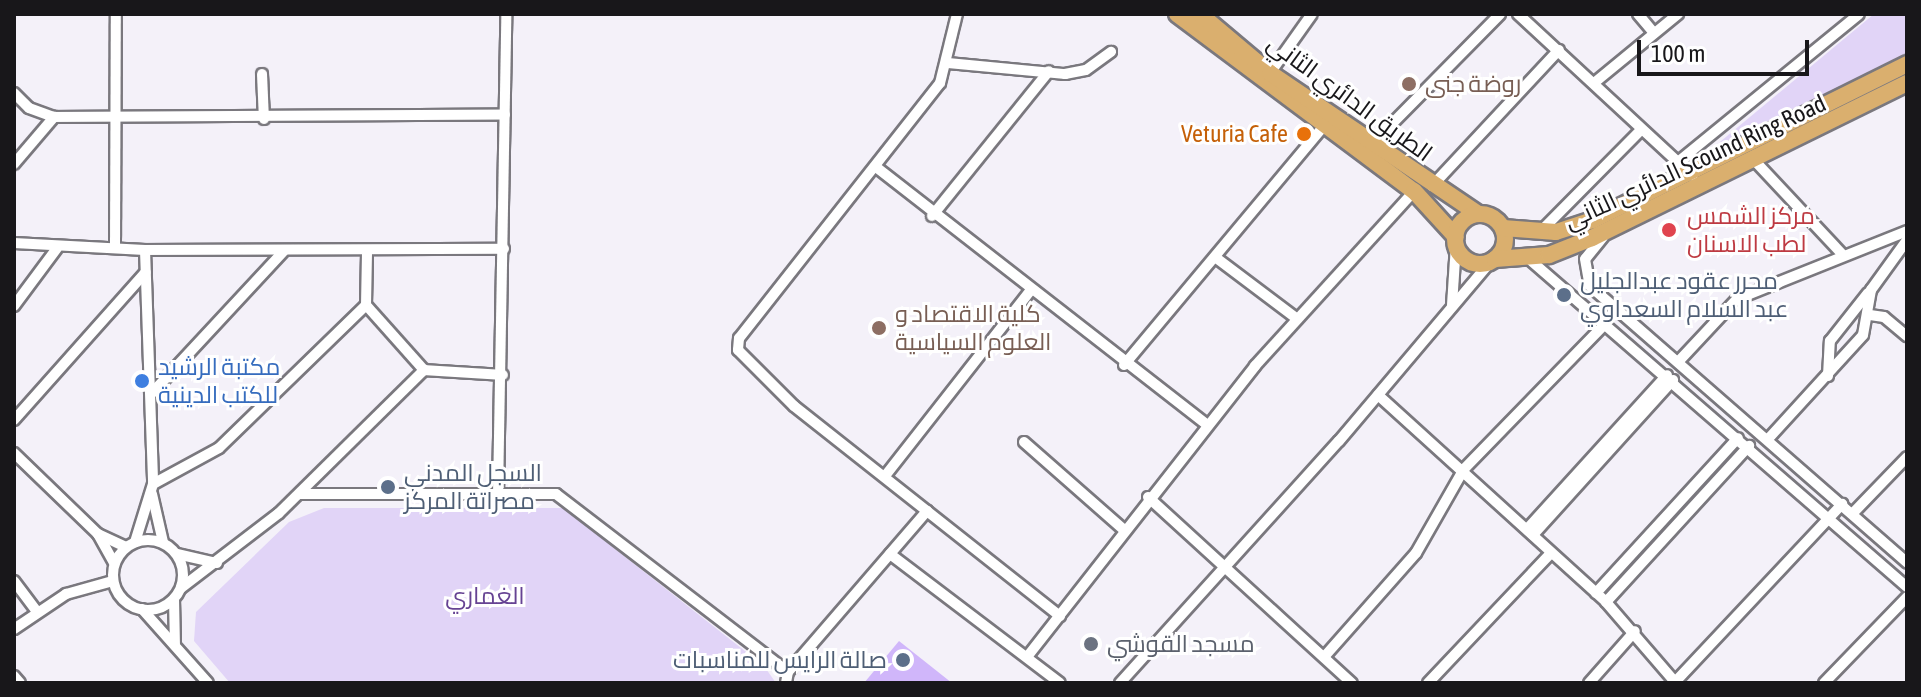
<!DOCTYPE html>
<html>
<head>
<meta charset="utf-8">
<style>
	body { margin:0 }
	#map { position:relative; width:1921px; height:697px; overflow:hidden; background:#f4f1f9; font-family:"Asap Condensed",Cairo,sans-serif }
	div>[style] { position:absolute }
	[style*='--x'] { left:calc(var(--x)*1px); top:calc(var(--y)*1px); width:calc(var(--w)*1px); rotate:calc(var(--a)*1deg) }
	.green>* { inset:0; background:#e1d4f7 }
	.building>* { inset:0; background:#d0b6fa }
	.roads { filter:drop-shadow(2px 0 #7a787e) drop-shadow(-2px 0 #7a787e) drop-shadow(0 2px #7a787e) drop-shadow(0 -2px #7a787e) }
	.minor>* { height:10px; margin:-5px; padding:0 5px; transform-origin:5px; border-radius:5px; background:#fff }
	.minor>.ring { margin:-5px; padding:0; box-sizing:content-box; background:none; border:10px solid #fff; border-radius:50% }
	.primary>* { height:16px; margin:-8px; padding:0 8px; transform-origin:8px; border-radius:8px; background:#daaf6e }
	.primary>.ring { margin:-8px; padding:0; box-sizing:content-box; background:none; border:16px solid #daaf6e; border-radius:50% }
	.dots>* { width:22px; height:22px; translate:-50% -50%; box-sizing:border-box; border:4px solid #fff; border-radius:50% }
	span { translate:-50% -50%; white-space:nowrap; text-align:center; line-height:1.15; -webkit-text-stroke:6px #fff; paint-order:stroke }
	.education-label { font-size:24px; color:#785e54 }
	.left { translate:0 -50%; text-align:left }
	.street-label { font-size:24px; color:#18171a }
	.food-label { font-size:24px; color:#c56008 }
	.right { translate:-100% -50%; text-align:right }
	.health-label { font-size:24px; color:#be3a42 }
	.service-label { font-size:24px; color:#4e5e75 }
	.shop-label { font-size:24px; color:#366cbe }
	.park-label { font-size:24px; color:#664393 }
	.worship-label { font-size:24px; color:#5b616d }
	.frame { position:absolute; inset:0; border:16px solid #18171a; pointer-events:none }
	.scale { position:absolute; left:1637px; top:40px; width:172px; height:36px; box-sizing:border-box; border:4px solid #18171a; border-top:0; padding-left:10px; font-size:24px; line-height:28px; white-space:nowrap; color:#18171a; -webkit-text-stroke:6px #fff; paint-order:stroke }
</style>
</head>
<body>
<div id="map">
	<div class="green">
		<div style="clip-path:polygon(1874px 14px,1907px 14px,1907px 53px,1892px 67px,1697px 161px)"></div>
		<div style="clip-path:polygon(324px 508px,563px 508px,764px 666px,776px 683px,230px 683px,194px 641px,196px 612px,289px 522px)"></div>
	</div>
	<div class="building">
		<div style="clip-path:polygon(899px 641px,952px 683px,864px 683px)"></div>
	</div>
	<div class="roads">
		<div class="minor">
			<div style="--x:957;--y:14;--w:71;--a:103.8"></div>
			<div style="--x:940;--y:83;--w:325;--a:128.2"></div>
			<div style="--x:739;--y:338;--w:12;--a:95"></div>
			<div style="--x:738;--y:350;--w:79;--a:45"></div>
			<div style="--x:794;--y:406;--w:339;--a:38.3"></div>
			<div style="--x:1518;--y:14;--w:238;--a:42.8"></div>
			<div style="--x:1638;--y:14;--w:25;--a:50"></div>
			<div style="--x:948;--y:63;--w:118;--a:5.4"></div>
			<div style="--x:1065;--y:74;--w:21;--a:-11"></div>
			<div style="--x:1086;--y:70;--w:31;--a:-36"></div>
			<div style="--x:1270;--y:73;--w:72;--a:-54.6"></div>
			<div style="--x:262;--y:74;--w:45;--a:87.5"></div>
			<div style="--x:1594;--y:83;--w:109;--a:-39.4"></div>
			<div style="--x:14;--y:93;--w:21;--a:45"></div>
			<div style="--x:29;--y:108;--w:27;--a:20"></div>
			<div style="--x:54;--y:117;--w:451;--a:-0.3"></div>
			<div style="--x:1373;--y:143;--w:181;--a:-45.4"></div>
			<div style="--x:1679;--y:161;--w:232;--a:-39.2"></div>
			<div style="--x:1755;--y:161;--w:127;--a:46.9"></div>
			<div style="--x:14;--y:164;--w:62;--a:-49.6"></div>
			<div style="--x:876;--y:167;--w:420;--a:37.9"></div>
			<div style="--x:1432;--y:186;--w:186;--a:-47"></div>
			<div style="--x:932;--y:216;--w:186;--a:-51.1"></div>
			<div style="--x:1541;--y:231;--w:142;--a:-45.3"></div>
			<div style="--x:1603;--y:237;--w:28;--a:129"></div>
			<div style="--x:1585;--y:259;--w:27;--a:80"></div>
			<div style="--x:1590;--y:286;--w:421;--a:41.1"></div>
			<div style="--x:14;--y:243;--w:131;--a:3.1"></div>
			<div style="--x:145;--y:250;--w:234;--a:88"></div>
			<div style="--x:153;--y:484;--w:61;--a:107.2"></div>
			<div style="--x:115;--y:248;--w:234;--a:-89.8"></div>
			<div style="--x:145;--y:250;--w:359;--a:-0.2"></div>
			<div style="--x:1215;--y:257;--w:101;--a:37"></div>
			<div style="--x:1529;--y:259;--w:500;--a:40.95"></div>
			<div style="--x:366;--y:305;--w:87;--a:48.3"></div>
			<div style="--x:1452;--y:305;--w:60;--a:-86.2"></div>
			<div style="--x:14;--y:306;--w:72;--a:-53.4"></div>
			<div style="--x:1870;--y:315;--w:14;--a:8"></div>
			<div style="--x:1884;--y:317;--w:30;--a:40"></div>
			<div style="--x:1678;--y:362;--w:86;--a:-46.9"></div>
			<div style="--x:1737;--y:299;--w:183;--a:-21.8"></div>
			<div style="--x:1124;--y:365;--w:313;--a:-50.1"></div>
			<div style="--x:1828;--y:376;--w:35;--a:-87"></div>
			<div style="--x:1830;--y:341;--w:61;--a:-51.6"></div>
			<div style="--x:151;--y:394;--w:195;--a:-47.1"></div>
			<div style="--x:1378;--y:395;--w:308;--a:42.2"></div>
			<div style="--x:1606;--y:602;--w:107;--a:49.2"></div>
			<div style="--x:14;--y:420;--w:198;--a:-48.3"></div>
			<div style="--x:1769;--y:438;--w:139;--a:-47.6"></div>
			<div style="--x:1863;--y:335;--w:46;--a:-79.9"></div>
			<div style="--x:1871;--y:290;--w:62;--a:-54.2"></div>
			<div style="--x:1024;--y:442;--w:132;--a:41.3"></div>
			<div style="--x:14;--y:453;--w:117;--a:44"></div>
			<div style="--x:98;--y:534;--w:33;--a:61"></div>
			<div style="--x:885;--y:476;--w:235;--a:-51.9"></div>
			<div style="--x:153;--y:484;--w:75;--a:-28.6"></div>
			<div style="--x:219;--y:448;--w:205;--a:-44.2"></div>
			<div style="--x:366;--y:305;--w:53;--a:-88.9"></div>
			<div style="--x:152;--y:494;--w:49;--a:77.1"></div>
			<div style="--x:300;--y:494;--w:256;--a:0"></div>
			<div style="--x:556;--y:494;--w:292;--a:37.5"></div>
			<div style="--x:498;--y:494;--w:480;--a:-89"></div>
			<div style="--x:1148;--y:497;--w:276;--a:42.4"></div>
			<div style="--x:1853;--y:513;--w:78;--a:-46"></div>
			<div style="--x:1527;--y:529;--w:208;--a:-47.7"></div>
			<div style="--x:98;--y:534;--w:31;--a:25"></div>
			<div style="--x:1533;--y:535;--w:209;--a:-47.9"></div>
			<div class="ring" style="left:113px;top:540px;width:60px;height:60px"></div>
			<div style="--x:177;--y:554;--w:41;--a:12.7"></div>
			<div style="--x:890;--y:554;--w:213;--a:37.2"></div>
			<div style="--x:14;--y:581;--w:39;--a:53"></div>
			<div style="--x:181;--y:588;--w:123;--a:-37.4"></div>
			<div style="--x:279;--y:513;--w:204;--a:-44.6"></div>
			<div style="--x:424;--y:370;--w:79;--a:3.6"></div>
			<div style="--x:1596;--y:593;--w:210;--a:-47.5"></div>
			<div style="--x:174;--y:599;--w:46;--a:88.8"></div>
			<div style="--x:1606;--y:602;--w:212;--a:-47.5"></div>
			<div style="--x:142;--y:609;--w:99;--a:48.3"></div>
			<div style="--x:14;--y:629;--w:63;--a:-33.9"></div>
			<div style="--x:66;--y:594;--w:49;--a:-15.5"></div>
			<div style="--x:1027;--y:657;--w:370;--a:-51.9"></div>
			<div style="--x:1255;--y:366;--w:236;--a:-47.7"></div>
			<div style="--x:1324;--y:657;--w:139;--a:-48.5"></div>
			<div style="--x:1416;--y:553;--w:97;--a:-60.3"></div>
			<div style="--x:1464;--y:469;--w:205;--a:-45.8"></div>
			<div style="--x:14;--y:676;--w:9;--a:49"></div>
			<div style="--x:1676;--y:681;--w:243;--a:-46.8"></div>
			<div style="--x:786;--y:683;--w:11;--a:-80"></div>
			<div style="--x:788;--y:672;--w:213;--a:-49.2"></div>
			<div style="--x:1120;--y:683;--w:326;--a:-47.9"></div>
			<div style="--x:1339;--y:441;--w:234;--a:-49.8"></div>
			<div style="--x:1428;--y:683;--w:179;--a:-46.6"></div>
			<div style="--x:1589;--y:683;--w:69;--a:-48.5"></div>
			<div style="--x:1824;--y:683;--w:120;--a:-46"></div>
		</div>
		<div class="primary">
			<div style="--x:1177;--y:14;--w:296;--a:36.8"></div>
			<div style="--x:1414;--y:191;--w:62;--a:47.6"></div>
			<div style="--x:1200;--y:14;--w:92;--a:40.1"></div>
			<div style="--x:1270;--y:73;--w:251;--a:34.1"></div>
			<div class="ring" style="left:1455px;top:214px;width:34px;height:34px"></div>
			<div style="--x:1503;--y:228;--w:53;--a:4.3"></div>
			<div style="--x:1556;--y:232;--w:39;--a:-18"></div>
			<div style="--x:1593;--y:220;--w:351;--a:-26.4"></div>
			<div style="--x:1495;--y:259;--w:54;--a:-4.2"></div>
			<div style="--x:1549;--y:255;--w:46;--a:-21.6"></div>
			<div style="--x:1592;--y:238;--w:351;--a:-26.2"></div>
		</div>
	</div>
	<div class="dots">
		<div style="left:1409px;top:84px;background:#8d6e63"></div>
		<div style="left:1304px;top:134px;background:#e8710a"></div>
		<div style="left:1669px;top:230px;background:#e0444e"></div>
		<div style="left:1564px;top:295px;background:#5c6f8a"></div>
		<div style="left:879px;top:328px;background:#8d6e63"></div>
		<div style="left:142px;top:381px;background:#3f7fe0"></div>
		<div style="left:388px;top:487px;background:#5c6f8a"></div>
		<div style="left:1091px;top:644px;background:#6b7280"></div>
		<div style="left:903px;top:660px;background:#5c6f8a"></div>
	</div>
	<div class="education-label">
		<span class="left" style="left:1425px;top:84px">روضة جنى</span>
		<span class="left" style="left:895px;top:328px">كلية الاقتصاد و<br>العلوم السياسية</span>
	</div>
	<div class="street-label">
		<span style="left:1350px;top:98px;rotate:36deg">الطريق الدائري الثاني</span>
		<span style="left:1695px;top:162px;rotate:-25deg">الدائري الثاني Scound Ring Road</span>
	</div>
	<div class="food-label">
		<span class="right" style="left:1288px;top:134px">Veturia Cafe</span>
	</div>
	<div class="health-label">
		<span class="left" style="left:1687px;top:230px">مركز الشمس<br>لطب الاسنان</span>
	</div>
	<div class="service-label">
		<span class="left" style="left:1580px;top:295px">محرر عقود عبدالجليل<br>عبد السلام السعداوي</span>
		<span class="left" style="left:404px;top:487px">السجل المدني<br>مصراتة المركز</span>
		<span class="right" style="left:887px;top:660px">صالة الرايس للمناسبات</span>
	</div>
	<div class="shop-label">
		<span class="left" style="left:158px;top:381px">مكتبة الرشيد<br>للكتب الدينية</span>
	</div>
	<div class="park-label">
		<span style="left:485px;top:596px">الغماري</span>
	</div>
	<div class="worship-label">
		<span class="left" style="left:1107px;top:644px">مسجد القوشي</span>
	</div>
	<div class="frame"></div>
	<div class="scale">100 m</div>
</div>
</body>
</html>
